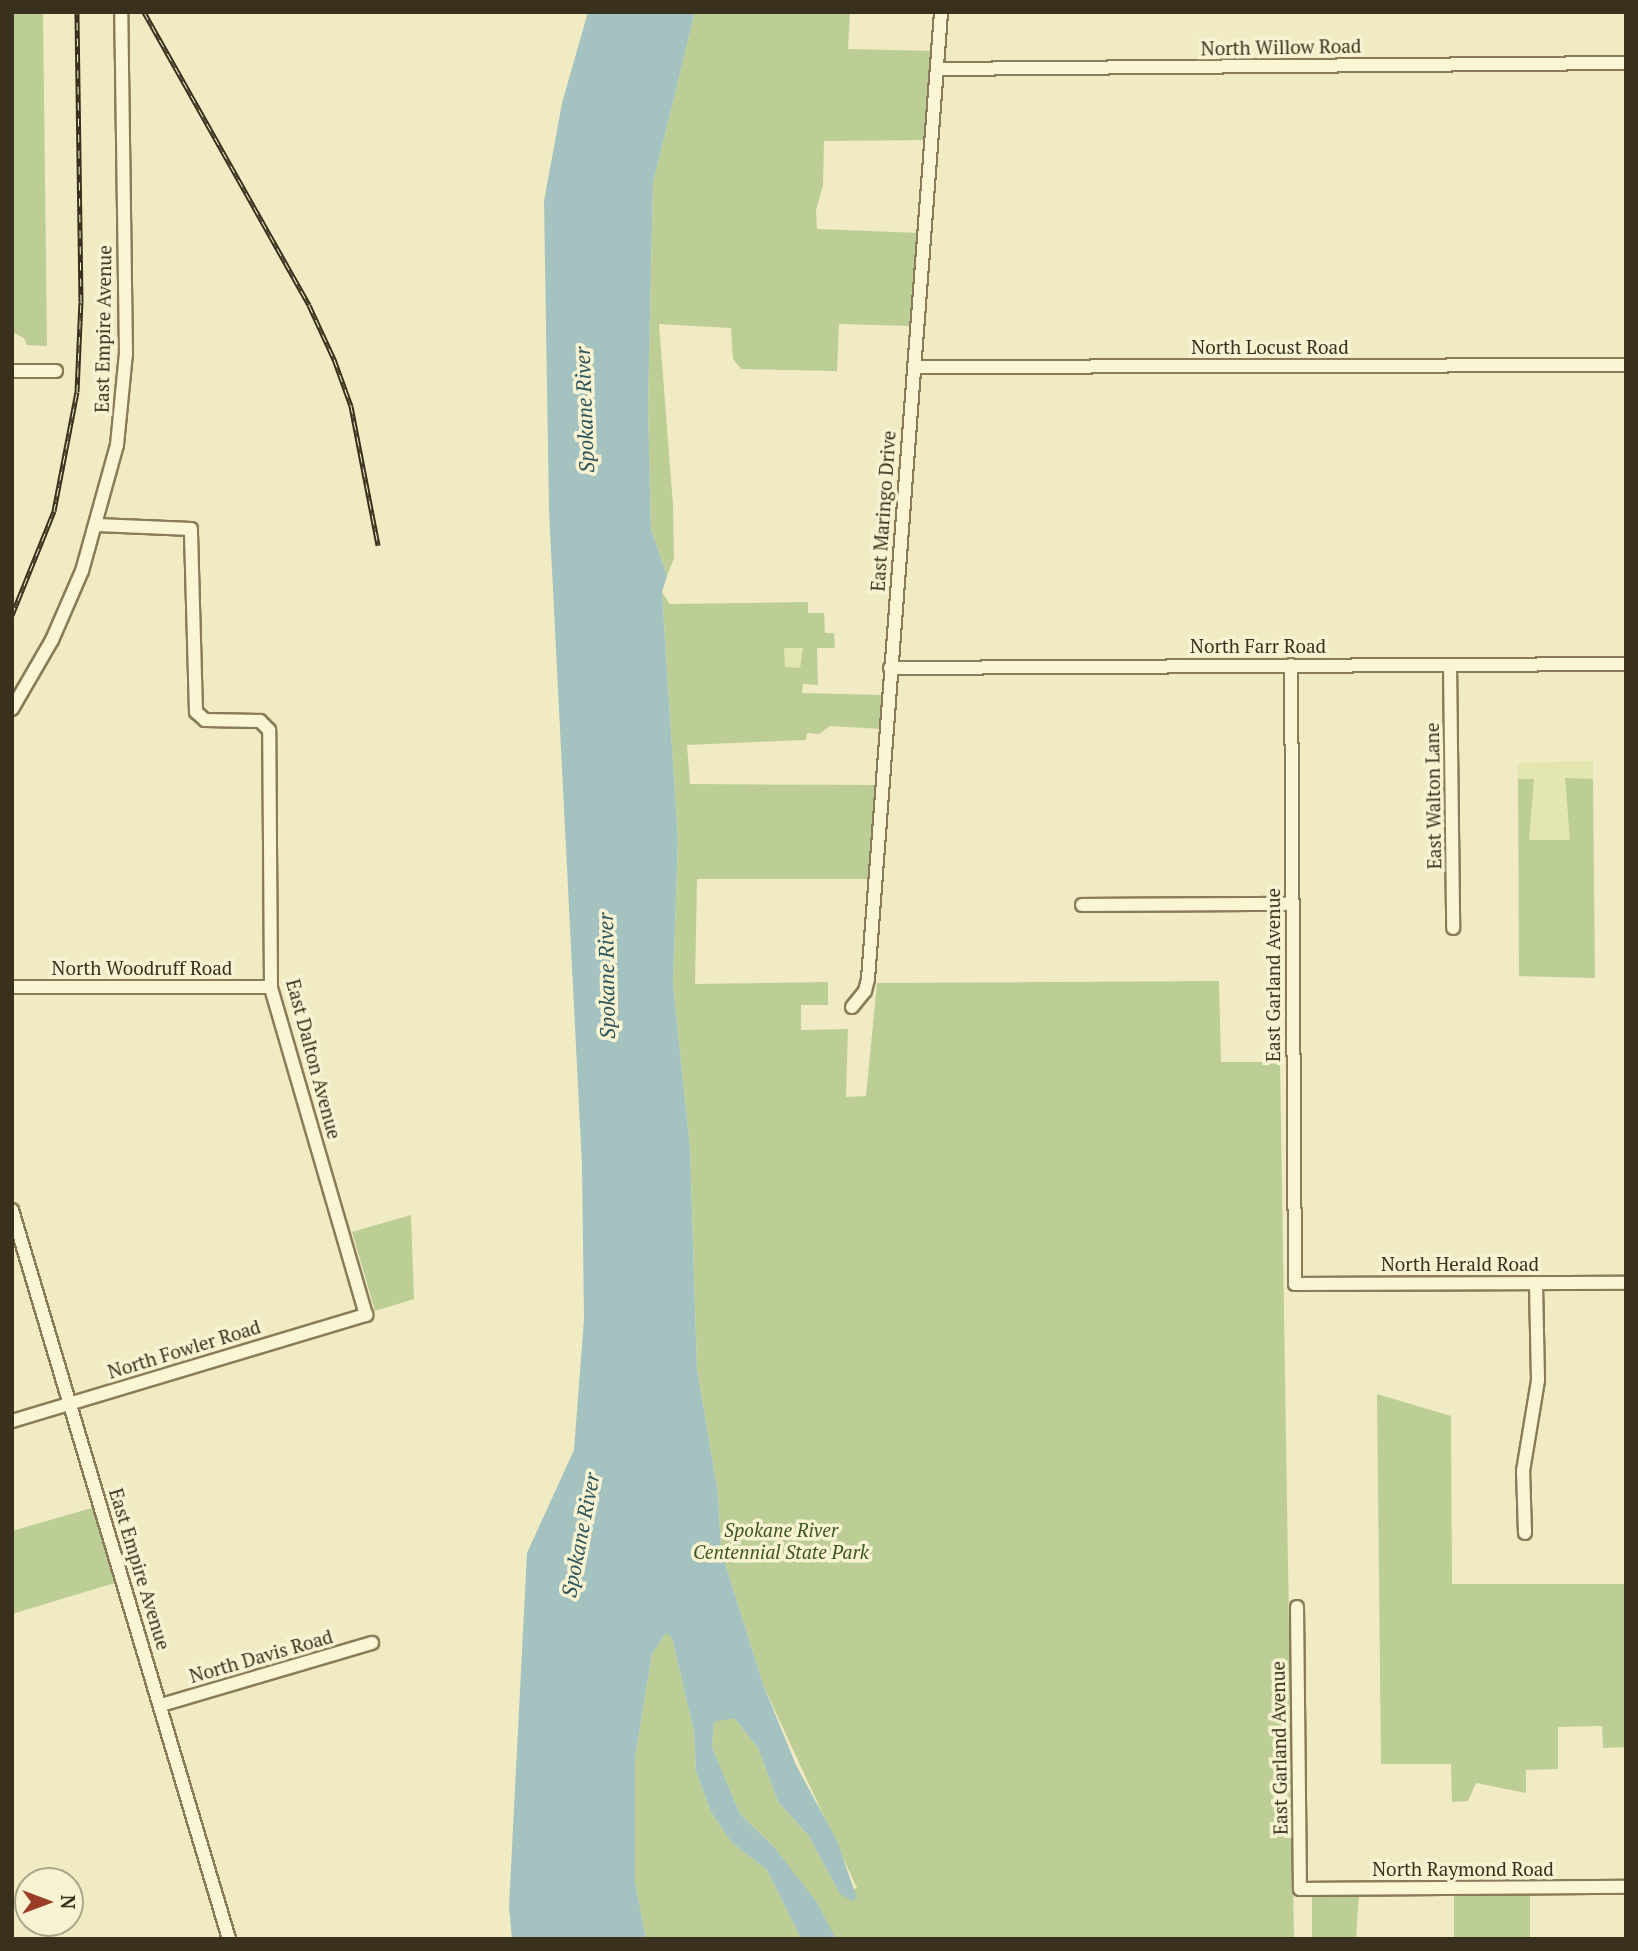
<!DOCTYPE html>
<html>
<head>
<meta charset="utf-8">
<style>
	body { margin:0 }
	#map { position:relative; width:1638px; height:1951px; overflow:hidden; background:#f0ebc2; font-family:"PT Serif",serif }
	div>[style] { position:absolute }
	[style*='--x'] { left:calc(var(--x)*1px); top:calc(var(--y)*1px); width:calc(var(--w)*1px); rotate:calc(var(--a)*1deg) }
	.farmland>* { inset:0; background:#e4e6af }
	.green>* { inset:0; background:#bcce95 }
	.water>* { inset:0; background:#a4c2bf }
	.roads { filter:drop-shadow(2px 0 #8a7c58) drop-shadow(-2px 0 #8a7c58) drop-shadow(0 2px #8a7c58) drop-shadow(0 -2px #8a7c58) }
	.minor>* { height:12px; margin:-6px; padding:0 6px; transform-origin:6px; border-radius:6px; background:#faf6d5 }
	.rail>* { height:5px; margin-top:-2.5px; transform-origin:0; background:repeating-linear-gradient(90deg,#f7f3d2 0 8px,#39301d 0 16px); box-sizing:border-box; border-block:2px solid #39301d }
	span { translate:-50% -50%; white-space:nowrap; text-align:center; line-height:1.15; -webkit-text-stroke:7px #f7f3d2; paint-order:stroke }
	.street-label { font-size:19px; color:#39301d }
	.park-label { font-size:19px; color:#3f5623; font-style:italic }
	.water-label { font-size:21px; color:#2c545a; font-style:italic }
	.frame { position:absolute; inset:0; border:14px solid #39301d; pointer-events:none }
	.north { position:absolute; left:14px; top:1867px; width:70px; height:70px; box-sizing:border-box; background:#f7f3d2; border:2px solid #aba58a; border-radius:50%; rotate:90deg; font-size:19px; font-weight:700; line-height:28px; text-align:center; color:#39301d }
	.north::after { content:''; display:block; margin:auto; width:24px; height:32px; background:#9b3c26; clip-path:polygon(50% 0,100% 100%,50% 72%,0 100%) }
</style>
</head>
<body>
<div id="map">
	<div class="farmland">
		<div style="clip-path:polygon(783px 648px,804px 648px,800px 668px,785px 668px)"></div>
		<div style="clip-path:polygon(1593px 761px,1593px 779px,1565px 779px,1571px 840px,1529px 841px,1534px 779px,1518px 779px,1518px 763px)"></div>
	</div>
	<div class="green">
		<div style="clip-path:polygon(12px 12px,43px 12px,47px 346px,27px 345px,24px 338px,12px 332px)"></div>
		<div style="clip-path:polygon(695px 12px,850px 12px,848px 49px,934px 51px,927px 140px,824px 141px,823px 186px,816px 210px,817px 229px,920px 233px,911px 326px,839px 324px,837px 371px,741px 369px,733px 359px,731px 328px,659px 324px,673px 505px,674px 558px,667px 576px,651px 529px,648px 408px,653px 183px)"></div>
		<div style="clip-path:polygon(evenodd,662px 592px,670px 604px,808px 602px,808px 613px,824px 613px,825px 633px,834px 633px,835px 648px,817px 648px,818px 685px,803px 684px,802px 693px,885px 695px,882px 729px,830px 726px,819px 734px,807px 733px,806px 740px,687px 745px,690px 784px,879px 785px,871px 879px,697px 879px,695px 984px,828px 982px,828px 1005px,801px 1005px,801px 1030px,848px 1029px,846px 1097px,866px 1096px,877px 983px,1219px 981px,1221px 1062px,1280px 1062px,1294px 1939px,836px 1939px,774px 1847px,740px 1814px,712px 1747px,714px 1722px,721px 1717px,734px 1718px,758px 1748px,778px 1802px,808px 1835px,840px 1894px,857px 1888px,764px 1687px,721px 1550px,718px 1492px,697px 1369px,690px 1147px,673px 984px,678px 840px,662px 592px,784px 648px,803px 648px,800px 668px,785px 667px,784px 648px)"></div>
		<div style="clip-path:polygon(1565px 778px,1593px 779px,1595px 978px,1519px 976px,1518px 779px,1534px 779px,1529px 840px,1570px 840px)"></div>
		<div style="clip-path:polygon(411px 1215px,414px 1299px,375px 1311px,352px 1232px)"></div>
		<div style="clip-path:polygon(1377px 1394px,1451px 1416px,1452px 1584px,1626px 1584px,1626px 1747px,1603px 1748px,1602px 1726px,1558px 1727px,1558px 1769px,1526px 1770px,1526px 1793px,1476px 1783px,1468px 1801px,1452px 1802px,1451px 1764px,1381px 1764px)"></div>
		<div style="clip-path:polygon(95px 1507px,118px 1582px,12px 1614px,12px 1531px)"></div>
		<div style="clip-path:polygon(666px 1632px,672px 1638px,694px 1732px,696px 1772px,711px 1812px,731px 1842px,767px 1870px,801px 1939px,646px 1939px,635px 1881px,635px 1758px,652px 1654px)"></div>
		<div style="clip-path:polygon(1359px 1893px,1356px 1939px,1312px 1939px,1312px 1895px)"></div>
		<div style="clip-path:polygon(1454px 1894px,1530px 1894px,1530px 1939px,1454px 1939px)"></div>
	</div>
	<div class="water">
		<div style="clip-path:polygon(588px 12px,695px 12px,653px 183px,648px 408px,651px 529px,667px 576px,662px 592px,678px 840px,673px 984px,690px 1147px,697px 1369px,718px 1492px,721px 1550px,764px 1687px,796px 1765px,837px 1841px,857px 1898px,852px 1901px,840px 1894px,808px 1835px,778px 1802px,758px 1748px,734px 1718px,714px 1722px,712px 1747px,740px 1814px,774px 1847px,816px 1901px,836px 1939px,801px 1939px,767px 1870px,731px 1842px,711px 1812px,696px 1772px,694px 1732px,672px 1638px,666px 1633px,652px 1654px,635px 1758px,635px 1881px,646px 1939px,512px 1939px,509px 1907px,527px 1553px,574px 1450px,584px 1319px,582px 1166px,549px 510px,544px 201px,562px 103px)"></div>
	</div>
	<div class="roads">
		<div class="minor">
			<div style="--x:937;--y:69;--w:689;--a:-0.5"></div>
			<div style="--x:914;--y:367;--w:712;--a:-0.16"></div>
			<div style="--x:12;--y:371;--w:44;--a:0"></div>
			<div style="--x:1291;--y:665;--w:619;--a:89.63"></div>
			<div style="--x:1295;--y:1284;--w:331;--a:-0.2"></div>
			<div style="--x:1450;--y:665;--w:263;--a:89.3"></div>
			<div style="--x:890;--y:668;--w:736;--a:-0.31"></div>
			<div style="--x:12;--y:709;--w:80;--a:-59.9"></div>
			<div style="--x:52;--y:640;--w:75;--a:-66.5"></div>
			<div style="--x:82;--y:571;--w:131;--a:-74.5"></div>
			<div style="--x:117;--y:445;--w:91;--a:-84.4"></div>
			<div style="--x:126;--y:354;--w:342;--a:-90.8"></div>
			<div style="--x:1082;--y:905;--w:209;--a:-0.3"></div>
			<div style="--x:12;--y:987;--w:259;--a:0"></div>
			<div style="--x:852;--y:1007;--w:21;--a:-51"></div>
			<div style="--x:865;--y:991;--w:12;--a:-76"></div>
			<div style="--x:868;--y:979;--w:970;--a:-85.68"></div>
			<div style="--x:12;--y:1210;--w:761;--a:73.42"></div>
			<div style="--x:12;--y:1421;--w:370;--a:-16.7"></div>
			<div style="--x:366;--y:1315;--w:341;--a:-106.2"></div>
			<div style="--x:271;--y:987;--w:257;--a:-90.4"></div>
			<div style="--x:269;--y:730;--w:13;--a:-135"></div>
			<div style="--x:260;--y:721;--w:55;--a:-179"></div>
			<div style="--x:205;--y:720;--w:12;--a:-138"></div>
			<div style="--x:196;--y:712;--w:183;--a:-91.6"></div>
			<div style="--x:191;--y:529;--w:94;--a:-177.6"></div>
			<div style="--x:1525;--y:1533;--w:62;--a:-91.8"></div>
			<div style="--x:1523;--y:1471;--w:92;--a:-80.6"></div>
			<div style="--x:1538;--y:1380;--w:97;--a:-91.2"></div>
			<div style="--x:1297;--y:1607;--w:282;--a:89.4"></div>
			<div style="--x:1300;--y:1889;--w:326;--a:-0.4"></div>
			<div style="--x:161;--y:1705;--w:220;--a:-16.4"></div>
		</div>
	</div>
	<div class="rail">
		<div style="--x:144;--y:12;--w:336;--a:60.6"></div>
		<div style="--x:309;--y:305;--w:60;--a:65.2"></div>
		<div style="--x:334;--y:359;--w:50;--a:70.1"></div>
		<div style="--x:351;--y:406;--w:142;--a:79"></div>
		<div style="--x:12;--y:615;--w:112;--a:-68"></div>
		<div style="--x:54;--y:511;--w:121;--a:-79.1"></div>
		<div style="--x:77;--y:392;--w:90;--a:-87.5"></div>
		<div style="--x:81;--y:302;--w:290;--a:-90.8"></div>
	</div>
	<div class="street-label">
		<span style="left:1281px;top:47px;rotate:-1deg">North Willow Road</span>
		<span style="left:103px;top:329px;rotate:-89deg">East Empire Avenue</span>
		<span style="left:1270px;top:347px">North Locust Road</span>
		<span style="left:883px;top:511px;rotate:-86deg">East Maringo Drive</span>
		<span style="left:1258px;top:646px">North Farr Road</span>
		<span style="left:1433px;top:796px;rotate:-91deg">East Walton Lane</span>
		<span style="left:142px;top:968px">North Woodruff Road</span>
		<span style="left:1273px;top:975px;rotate:-90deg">East Garland Avenue</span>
		<span style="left:314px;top:1059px;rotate:75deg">East Dalton Avenue</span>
		<span style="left:1460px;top:1264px">North Herald Road</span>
		<span style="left:184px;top:1349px;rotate:-17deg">North Fowler Road</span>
		<span style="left:140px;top:1569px;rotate:73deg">East Empire Avenue</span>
		<span style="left:261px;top:1656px;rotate:-16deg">North Davis Road</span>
		<span style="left:1279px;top:1748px;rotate:-91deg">East Garland Avenue</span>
		<span style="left:1463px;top:1869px">North Raymond Road</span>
	</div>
	<div class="park-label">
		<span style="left:781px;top:1541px">Spokane River<br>Centennial State Park</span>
	</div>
	<div class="water-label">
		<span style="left:584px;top:410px;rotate:-92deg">Spokane River</span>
		<span style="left:606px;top:976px;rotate:-91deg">Spokane River</span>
		<span style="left:580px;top:1535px;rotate:-79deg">Spokane River</span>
	</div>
	<div class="frame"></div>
	<div class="north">N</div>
</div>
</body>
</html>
